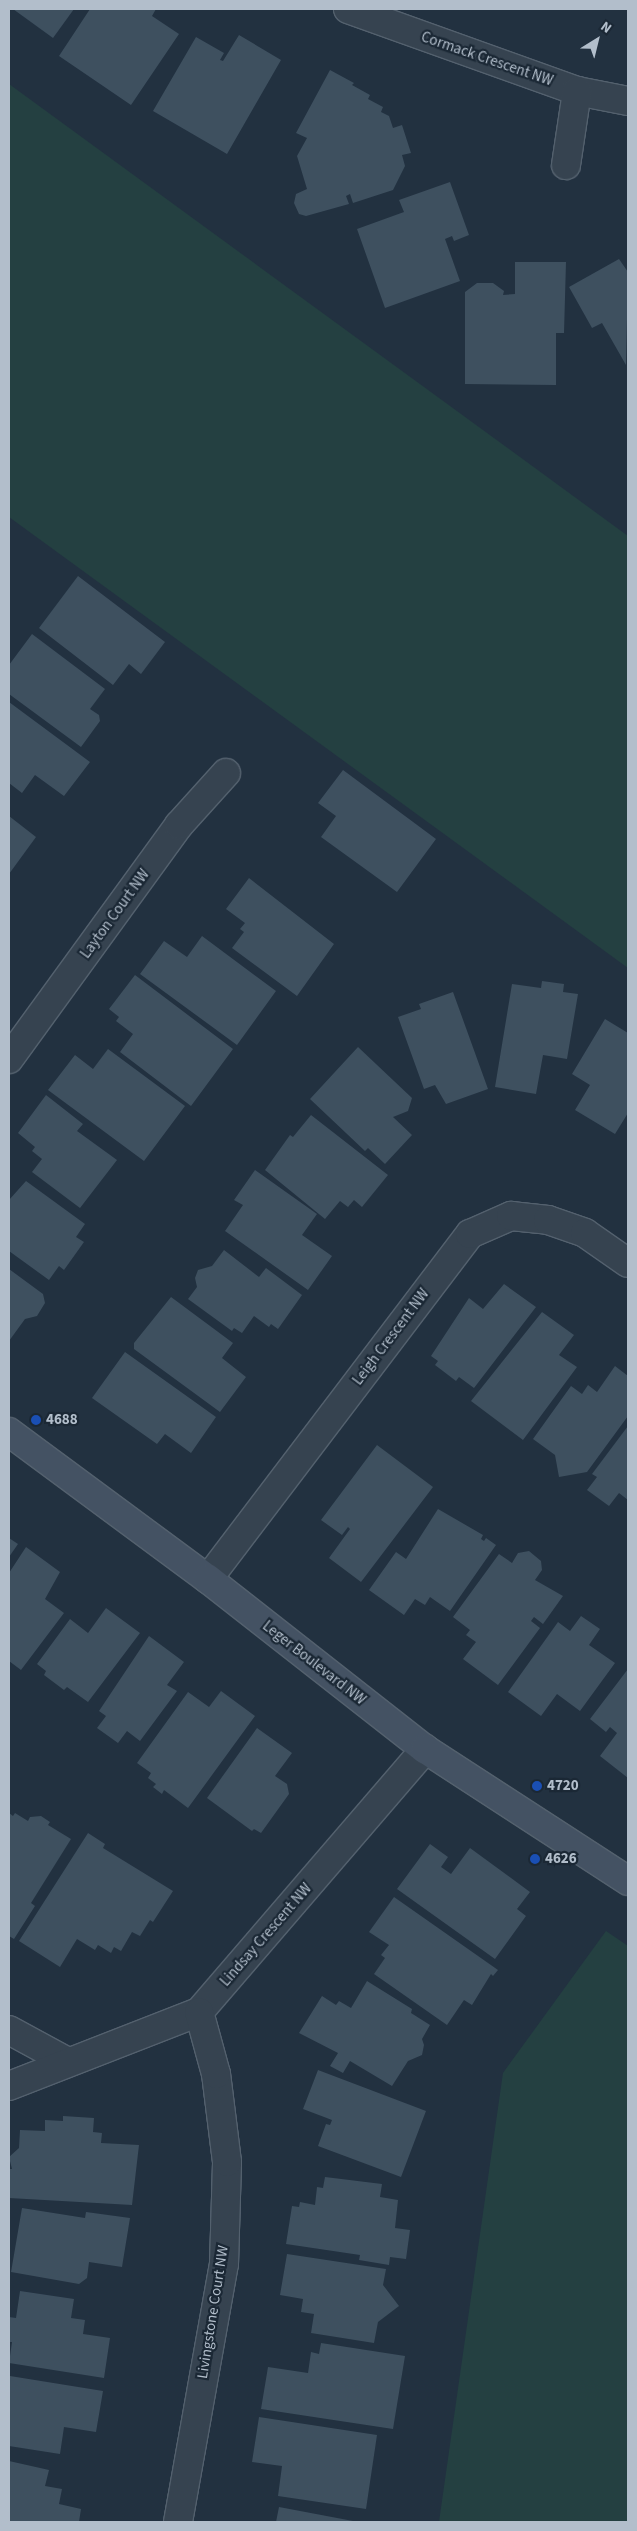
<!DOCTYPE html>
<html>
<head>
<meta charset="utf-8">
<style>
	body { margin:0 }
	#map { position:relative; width:637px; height:2531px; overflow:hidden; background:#223140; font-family:"Source Sans 3",sans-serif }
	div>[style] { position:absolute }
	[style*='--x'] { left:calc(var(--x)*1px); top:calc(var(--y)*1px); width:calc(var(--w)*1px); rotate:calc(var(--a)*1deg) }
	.green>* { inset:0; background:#244041 }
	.building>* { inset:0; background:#3e505f }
	.roads { filter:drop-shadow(1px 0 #54616e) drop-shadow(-1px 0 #54616e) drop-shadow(0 1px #54616e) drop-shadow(0 -1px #54616e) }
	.street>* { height:28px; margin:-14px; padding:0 14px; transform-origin:14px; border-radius:14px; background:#364350 }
	.secondary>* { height:28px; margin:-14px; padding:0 14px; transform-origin:14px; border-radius:14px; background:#445263 }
	.dots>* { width:14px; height:14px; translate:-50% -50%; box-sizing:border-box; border:2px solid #1b2835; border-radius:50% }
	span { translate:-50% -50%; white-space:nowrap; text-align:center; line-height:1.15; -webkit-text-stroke:4.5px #1b2835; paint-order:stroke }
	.street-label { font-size:15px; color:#b2becb }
	.poi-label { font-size:15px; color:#b2becb; font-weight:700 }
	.left { translate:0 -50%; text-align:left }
	.frame { position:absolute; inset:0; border:10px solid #b2becb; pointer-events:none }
	.north { position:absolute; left:572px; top:15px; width:50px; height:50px; -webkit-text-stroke:4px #1b2835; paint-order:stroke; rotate:36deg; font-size:14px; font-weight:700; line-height:20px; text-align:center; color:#b2becb }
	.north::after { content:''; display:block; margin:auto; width:18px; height:22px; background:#b2becb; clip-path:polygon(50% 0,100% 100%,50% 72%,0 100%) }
</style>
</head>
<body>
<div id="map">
	<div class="green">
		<div style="clip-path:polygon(9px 84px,628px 536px,628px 968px,9px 517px)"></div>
		<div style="clip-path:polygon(606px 1931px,628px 1946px,628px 2522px,439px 2522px,503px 2073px)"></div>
	</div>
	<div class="building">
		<div style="clip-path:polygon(13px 9px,74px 9px,53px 38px)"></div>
		<div style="clip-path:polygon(90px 9px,156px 9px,152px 16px,179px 34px,131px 105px,59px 56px)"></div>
		<div style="clip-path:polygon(239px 35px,281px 60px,227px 154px,153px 111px,196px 37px,224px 53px,220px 60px,223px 61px)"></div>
		<div style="clip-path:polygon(330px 70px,354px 83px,352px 85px,370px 95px,368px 99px,383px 107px,381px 112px,389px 116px,393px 128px,402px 125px,411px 153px,402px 155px,405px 166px,393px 190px,353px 203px,350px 194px,346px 196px,349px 204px,306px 216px,299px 214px,294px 203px,296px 194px,307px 189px,297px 156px,307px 138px,296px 133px)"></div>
		<div style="clip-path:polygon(450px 182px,469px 235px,454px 241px,452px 236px,445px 239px,460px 281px,385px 308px,357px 229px,404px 212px,399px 200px)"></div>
		<div style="clip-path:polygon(619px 259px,628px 272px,626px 365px,602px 323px,592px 328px,569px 287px)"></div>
		<div style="clip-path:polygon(515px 262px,566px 262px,564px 333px,556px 333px,556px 385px,465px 384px,465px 292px,477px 283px,493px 283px,504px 291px,503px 295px,515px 294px)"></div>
		<div style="clip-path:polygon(78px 576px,165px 642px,141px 674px,129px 664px,113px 685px,39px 628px)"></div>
		<div style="clip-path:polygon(32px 634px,105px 689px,90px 709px,99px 715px,100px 721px,81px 747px,9px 694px,9px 665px)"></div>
		<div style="clip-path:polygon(9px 702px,90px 762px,64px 796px,35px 775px,22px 793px,9px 783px)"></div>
		<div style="clip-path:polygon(343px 770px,436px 839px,397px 892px,321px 837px,336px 816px,318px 803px)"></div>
		<div style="clip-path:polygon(9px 816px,36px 837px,9px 874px)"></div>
		<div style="clip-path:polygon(249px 878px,334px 944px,297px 996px,232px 948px,244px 932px,240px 929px,245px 923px,226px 909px)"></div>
		<div style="clip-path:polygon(202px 936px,276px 991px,237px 1045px,140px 974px,164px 941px,187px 957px)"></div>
		<div style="clip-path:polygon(135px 975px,233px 1049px,191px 1106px,120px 1052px,133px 1034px,116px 1021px,119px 1017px,109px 1009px)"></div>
		<div style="clip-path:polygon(542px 981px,564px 984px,563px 992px,578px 994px,567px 1059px,543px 1055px,536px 1094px,495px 1087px,512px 984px,541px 988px)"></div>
		<div style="clip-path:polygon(453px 992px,488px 1089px,446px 1104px,435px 1085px,424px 1089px,398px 1017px,421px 1009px,419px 1004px)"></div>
		<div style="clip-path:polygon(605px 1019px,628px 1033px,628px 1113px,615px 1134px,575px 1110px,590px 1085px,572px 1074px)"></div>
		<div style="clip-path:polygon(358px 1047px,412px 1098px,408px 1111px,393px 1117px,412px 1135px,385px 1164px,368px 1148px,365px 1151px,310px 1099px)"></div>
		<div style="clip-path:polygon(108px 1049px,185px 1106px,144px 1161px,48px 1090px,75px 1055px,93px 1069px)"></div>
		<div style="clip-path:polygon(46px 1095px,83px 1124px,77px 1131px,117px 1160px,80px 1208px,32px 1172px,42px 1159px,32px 1151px,35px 1147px,18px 1133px)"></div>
		<div style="clip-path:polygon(311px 1115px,388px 1175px,362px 1207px,354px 1200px,348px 1207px,340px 1201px,325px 1219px,265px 1170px,290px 1135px,293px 1137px)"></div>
		<div style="clip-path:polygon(255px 1170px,317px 1214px,302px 1235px,332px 1256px,308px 1290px,225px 1231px,243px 1205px,234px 1200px)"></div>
		<div style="clip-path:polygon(26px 1181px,85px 1224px,76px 1237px,84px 1242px,64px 1270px,59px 1266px,49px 1280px,9px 1251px,9px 1200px)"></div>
		<div style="clip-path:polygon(224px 1250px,259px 1277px,266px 1268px,302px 1295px,278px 1329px,271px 1324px,269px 1327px,254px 1316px,242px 1333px,234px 1328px,232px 1331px,188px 1299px,197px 1287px,195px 1278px,198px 1270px,212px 1266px)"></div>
		<div style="clip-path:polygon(9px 1269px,43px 1294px,45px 1303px,37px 1316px,25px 1319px,9px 1341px)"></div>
		<div style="clip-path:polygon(504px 1284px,536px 1307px,474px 1388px,459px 1377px,456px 1381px,435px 1365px,438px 1361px,431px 1356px,469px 1298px,483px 1309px)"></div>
		<div style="clip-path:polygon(171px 1297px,233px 1343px,222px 1358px,246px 1377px,220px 1412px,134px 1349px,134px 1343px)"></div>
		<div style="clip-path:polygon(542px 1312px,574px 1335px,559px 1355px,577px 1367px,523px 1440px,471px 1401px)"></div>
		<div style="clip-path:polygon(125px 1352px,216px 1417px,191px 1453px,165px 1434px,157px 1444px,92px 1398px)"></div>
		<div style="clip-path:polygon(615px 1366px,628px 1376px,628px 1416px,587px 1472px,559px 1477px,555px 1455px,533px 1439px,571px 1386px,582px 1394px,588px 1385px,597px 1392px)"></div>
		<div style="clip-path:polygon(628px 1426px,628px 1500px,619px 1493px,609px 1506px,587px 1490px,597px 1477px,592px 1474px)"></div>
		<div style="clip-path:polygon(377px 1445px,433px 1487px,361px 1582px,329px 1558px,350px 1529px,348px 1527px,342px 1535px,321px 1520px)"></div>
		<div style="clip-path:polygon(438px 1509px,483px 1535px,481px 1539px,484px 1541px,486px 1538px,496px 1545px,450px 1611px,430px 1597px,425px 1605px,415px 1599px,404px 1615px,369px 1590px,396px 1552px,406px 1559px)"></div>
		<div style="clip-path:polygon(9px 1538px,18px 1544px,9px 1557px)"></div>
		<div style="clip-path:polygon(26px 1547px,60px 1572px,45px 1599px,64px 1613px,21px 1670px,9px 1661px,9px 1573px)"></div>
		<div style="clip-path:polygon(529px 1551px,541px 1561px,542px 1570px,535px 1580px,563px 1596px,543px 1624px,534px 1617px,531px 1621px,540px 1628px,498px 1685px,463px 1659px,476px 1642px,466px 1635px,470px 1630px,453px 1617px,499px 1554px,512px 1563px,518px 1553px)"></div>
		<div style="clip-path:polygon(106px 1608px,140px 1633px,88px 1702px,67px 1687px,64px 1690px,44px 1675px,46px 1671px,37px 1664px,70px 1619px,88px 1633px)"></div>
		<div style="clip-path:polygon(581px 1616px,600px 1629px,589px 1645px,615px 1663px,580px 1711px,557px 1694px,541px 1716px,508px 1692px,558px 1622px,570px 1631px)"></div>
		<div style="clip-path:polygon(149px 1636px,184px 1662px,167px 1685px,177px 1691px,140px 1741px,127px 1731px,118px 1743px,97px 1728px,106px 1716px,99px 1711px)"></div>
		<div style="clip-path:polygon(628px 1669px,628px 1778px,600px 1756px,617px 1733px,610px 1727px,606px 1732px,590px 1719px)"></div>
		<div style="clip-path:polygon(221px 1691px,255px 1716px,188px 1808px,164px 1790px,162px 1794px,153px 1787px,156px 1784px,148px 1778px,151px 1773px,137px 1763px,188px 1692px,209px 1707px)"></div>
		<div style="clip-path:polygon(257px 1728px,292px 1753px,275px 1776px,287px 1784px,289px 1794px,261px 1833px,254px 1829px,252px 1831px,207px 1798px)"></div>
		<div style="clip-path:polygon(9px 1813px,13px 1816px,15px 1813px,28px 1821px,30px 1817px,41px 1816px,50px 1822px,48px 1825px,71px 1839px,31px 1903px,35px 1906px,14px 1939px,9px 1936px)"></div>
		<div style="clip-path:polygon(88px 1833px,105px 1844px,103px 1848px,173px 1891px,153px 1922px,150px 1920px,140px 1936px,132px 1932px,121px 1951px,114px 1947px,111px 1953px,98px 1945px,95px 1950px,77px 1939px,60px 1967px,19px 1941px)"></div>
		<div style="clip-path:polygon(430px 1844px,448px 1857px,441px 1867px,451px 1874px,470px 1848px,530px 1892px,517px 1909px,526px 1916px,495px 1959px,397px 1889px)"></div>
		<div style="clip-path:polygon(394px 1897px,498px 1970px,493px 1976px,491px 1974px,472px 2005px,464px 2000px,447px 2025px,374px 1974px,385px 1958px,381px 1955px,389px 1945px,369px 1932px)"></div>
		<div style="clip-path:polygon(367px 1981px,412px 2009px,411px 2013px,430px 2025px,422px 2039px,424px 2045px,422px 2055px,408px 2061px,392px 2086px,350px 2061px,343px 2073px,330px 2066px,338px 2053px,299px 2033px,322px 1996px,336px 2005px,339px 2001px,351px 2008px)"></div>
		<div style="clip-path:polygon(318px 2070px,426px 2111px,401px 2177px,318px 2146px,326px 2124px,330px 2125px,332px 2120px,303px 2109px)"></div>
		<div style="clip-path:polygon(63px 2116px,94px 2118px,93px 2132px,102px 2133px,101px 2143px,139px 2145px,132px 2205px,9px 2198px,9px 2169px,12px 2169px,9px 2157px,19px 2148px,20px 2130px,45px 2131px,45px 2120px,63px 2121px)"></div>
		<div style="clip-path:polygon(325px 2177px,382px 2184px,380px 2197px,398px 2200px,395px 2228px,410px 2230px,406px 2259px,390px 2257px,389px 2265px,359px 2260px,360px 2255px,286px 2244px,292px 2206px,299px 2207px,300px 2202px,315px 2205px,317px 2187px,323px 2188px)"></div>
		<div style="clip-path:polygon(22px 2208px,85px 2218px,86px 2212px,130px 2218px,122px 2267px,89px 2262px,87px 2278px,79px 2284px,11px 2272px)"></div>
		<div style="clip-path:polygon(287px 2254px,386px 2269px,383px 2285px,399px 2306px,378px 2322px,374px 2343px,311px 2333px,314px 2314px,301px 2312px,303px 2299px,280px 2295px)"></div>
		<div style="clip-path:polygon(20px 2291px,74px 2299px,71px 2318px,85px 2320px,83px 2334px,110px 2338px,104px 2378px,9px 2363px,12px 2342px,9px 2342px,9px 2317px,16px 2318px)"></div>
		<div style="clip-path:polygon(321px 2343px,405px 2356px,393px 2429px,261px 2409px,268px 2367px,308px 2373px,311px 2352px,319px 2354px)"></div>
		<div style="clip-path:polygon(10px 2376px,103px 2391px,96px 2432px,64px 2427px,60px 2454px,9px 2446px)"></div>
		<div style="clip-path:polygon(259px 2417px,377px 2435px,366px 2509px,278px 2496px,282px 2466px,252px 2462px)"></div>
		<div style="clip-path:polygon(9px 2461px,49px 2470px,45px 2486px,62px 2489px,59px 2504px,81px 2509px,79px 2522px,9px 2522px)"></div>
		<div style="clip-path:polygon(279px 2507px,353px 2521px,353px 2522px,276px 2522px)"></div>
	</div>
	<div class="roads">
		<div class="street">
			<div style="--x:348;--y:9;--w:243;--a:19.7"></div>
			<div style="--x:577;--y:91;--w:52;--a:11.1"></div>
			<div style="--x:566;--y:165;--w:75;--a:-81.5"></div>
			<div style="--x:9;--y:1059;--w:289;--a:-54"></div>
			<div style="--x:179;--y:825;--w:70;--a:-47.9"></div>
			<div style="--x:208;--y:1579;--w:433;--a:-52.8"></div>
			<div style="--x:470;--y:1234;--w:45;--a:-23.7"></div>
			<div style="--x:511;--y:1216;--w:37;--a:6"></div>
			<div style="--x:548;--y:1220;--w:39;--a:19"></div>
			<div style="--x:585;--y:1233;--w:52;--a:34.9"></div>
			<div style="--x:9;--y:2030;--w:65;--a:28.5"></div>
			<div style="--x:9;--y:2086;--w:204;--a:-21.3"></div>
			<div style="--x:199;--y:2012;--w:347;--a:-49.3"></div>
			<div style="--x:178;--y:2522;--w:262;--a:-79.9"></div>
			<div style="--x:224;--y:2264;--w:102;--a:-88.3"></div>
			<div style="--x:227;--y:2162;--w:89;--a:-97.1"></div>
			<div style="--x:216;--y:2074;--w:64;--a:-105.3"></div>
		</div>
		<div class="secondary">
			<div style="--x:9;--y:1432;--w:247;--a:36.5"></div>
			<div style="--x:208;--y:1579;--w:276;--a:38.1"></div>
			<div style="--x:425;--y:1749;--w:242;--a:33"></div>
		</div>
	</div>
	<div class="dots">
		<div style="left:36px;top:1420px;background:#1a4fb4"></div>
		<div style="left:537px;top:1786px;background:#1a4fb4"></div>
		<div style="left:535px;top:1859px;background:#1a4fb4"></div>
	</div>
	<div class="street-label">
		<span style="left:487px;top:59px;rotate:19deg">Cormack Crescent NW</span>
		<span style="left:115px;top:914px;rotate:-54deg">Layton Court NW</span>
		<span style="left:391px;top:1337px;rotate:-53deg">Leigh Crescent NW</span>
		<span style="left:314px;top:1663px;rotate:38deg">Leger Boulevard NW</span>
		<span style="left:266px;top:1935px;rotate:-49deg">Lindsay Crescent NW</span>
		<span style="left:213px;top:2312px;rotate:-81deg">Livingstone Court NW</span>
	</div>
	<div class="poi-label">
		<span class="left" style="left:46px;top:1420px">4688</span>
		<span class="left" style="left:547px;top:1786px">4720</span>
		<span class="left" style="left:545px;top:1859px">4626</span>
	</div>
	<div class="frame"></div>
	<div class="north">N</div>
</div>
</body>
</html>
